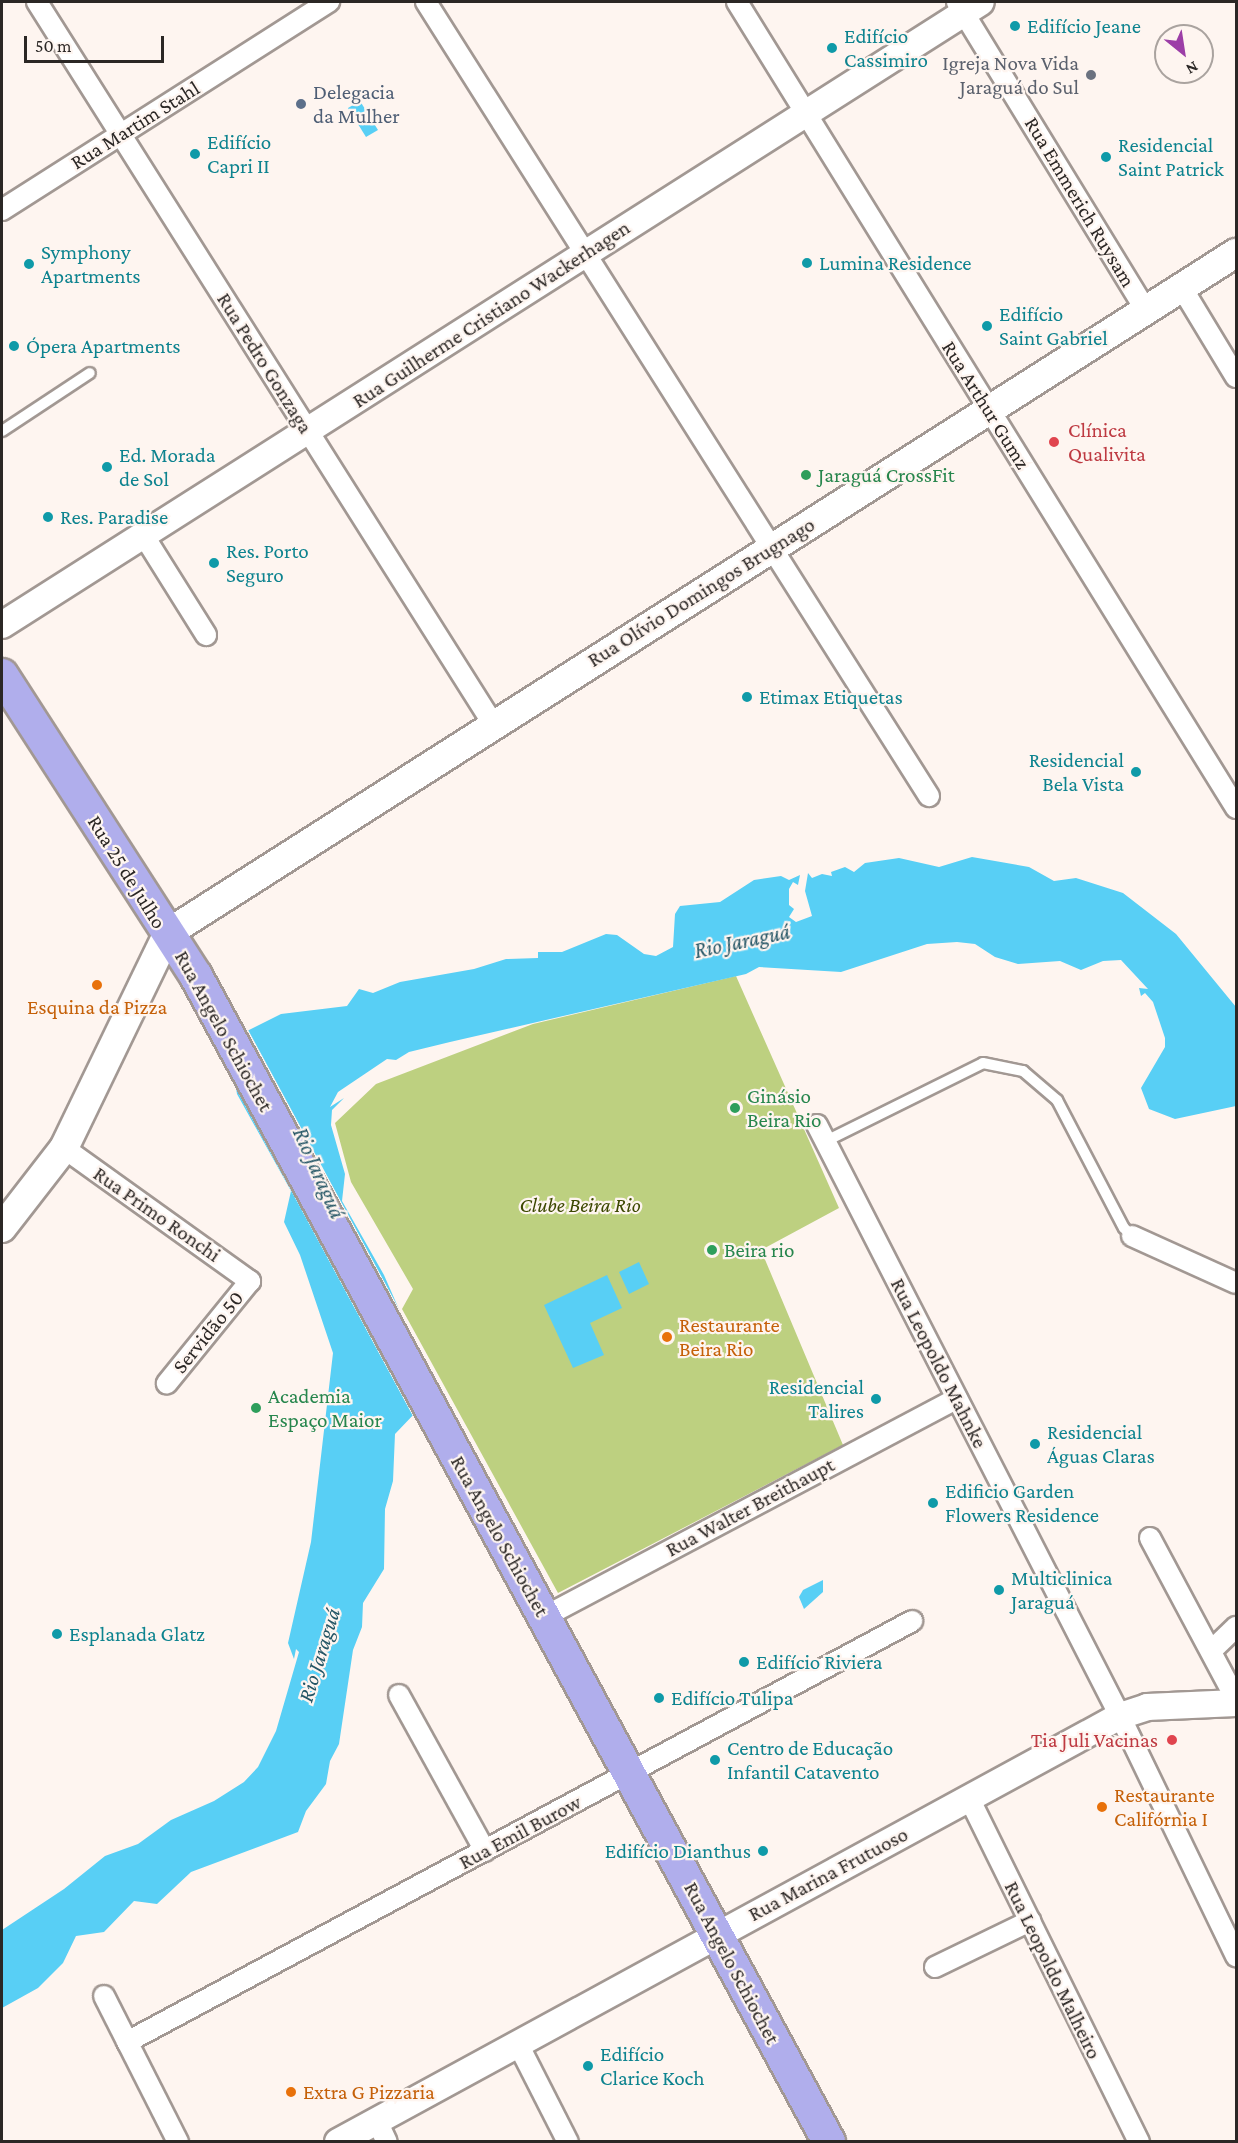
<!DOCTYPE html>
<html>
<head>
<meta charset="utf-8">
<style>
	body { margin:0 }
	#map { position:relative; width:1238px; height:2143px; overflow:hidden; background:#fef5f0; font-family:"Crimson Pro",serif }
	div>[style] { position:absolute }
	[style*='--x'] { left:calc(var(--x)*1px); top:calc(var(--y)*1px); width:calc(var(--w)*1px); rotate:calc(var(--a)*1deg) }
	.green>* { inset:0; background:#bdd080 }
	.water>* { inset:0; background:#58cff5 }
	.pier>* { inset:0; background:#fef5f0 }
	.roads { filter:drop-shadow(2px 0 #a29893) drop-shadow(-2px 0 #a29893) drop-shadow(0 2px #a29893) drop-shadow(0 -2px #a29893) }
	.service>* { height:10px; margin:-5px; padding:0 5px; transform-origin:5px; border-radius:5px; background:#fff }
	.minor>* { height:20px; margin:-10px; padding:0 10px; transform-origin:10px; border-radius:10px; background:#fff }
	.tertiary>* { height:26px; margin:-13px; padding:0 13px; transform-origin:13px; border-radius:13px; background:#fff }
	.secondary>* { height:28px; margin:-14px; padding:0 14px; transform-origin:14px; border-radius:14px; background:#fff }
	.primary>* { height:32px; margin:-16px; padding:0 16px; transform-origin:16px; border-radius:16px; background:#b0aeec }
	.dots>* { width:16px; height:16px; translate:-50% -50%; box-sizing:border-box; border:3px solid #fef5f0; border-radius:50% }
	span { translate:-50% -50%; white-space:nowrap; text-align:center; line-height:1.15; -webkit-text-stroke:4.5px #fef5f0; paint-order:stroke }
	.culture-label { font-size:21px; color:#0d838f }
	.left { translate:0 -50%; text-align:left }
	.right { translate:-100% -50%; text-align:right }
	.worship-label { font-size:21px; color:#5b616d }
	.service-label { font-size:21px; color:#4e5e75 }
	.street-label { font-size:21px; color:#2b2725 }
	.health-label { font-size:21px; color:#be3a42 }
	.leisure-label { font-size:21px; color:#27864d }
	.food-label { font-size:21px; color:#c56008 }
	.park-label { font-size:21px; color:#3c4801; font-style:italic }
	.water-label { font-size:22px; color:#245565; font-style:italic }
	.frame { position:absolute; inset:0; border:3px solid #2b2725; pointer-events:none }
	.north { position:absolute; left:1154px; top:24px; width:60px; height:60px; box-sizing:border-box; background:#fef5f0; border:2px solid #aaa39f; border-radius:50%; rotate:150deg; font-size:16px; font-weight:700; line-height:24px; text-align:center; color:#2b2725 }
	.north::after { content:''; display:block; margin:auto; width:21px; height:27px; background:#9c3ea7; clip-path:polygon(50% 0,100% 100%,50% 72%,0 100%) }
	.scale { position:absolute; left:24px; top:36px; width:140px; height:27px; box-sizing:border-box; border:3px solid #2b2725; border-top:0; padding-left:8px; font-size:18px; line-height:21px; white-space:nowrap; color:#2b2725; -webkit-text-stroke:4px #fef5f0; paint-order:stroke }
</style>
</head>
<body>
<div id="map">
	<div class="green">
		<div style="clip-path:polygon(736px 976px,839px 1208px,761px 1250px,843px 1445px,558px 1593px,402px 1309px,413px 1289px,351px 1182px,335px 1123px,376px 1084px,533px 1024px)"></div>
	</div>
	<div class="water">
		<div style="clip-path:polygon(360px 101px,378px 130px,366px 137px,348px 108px)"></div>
		<div style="clip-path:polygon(972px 857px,1029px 867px,1054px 881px,1076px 878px,1123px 893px,1176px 934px,1236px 1007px,1236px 1106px,1175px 1119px,1149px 1109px,1141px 1088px,1165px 1047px,1165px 1038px,1153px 1002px,1145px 993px,1141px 996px,1139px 988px,1148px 989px,1121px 960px,1103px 961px,1081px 970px,1060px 961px,1018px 964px,995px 957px,975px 944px,957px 942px,927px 944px,841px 972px,759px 967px,746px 974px,450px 1042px,409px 1052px,396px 1060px,387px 1059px,338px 1092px,330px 1107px,344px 1098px,332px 1110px,331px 1125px,345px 1174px,342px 1201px,384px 1275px,408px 1330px,416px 1412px,395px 1434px,393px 1481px,385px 1509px,384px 1569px,363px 1603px,362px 1627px,353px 1650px,339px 1744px,330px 1761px,326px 1784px,306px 1811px,298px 1832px,191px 1872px,157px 1904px,134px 1901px,104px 1932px,76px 1936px,63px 1963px,38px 1988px,2px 2008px,2px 1930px,64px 1889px,105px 1856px,138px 1844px,171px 1820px,214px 1801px,244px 1782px,258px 1767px,276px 1731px,299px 1652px,296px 1649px,294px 1659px,288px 1643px,311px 1542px,333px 1353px,300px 1255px,284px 1222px,291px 1191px,237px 1094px,231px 1058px,241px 1034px,281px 1014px,347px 1006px,359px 989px,373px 993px,400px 982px,474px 969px,506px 959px,538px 958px,538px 952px,562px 952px,606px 934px,617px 935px,644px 954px,656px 956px,673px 947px,675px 914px,680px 906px,720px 902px,754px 880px,781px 876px,789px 880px,800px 875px,798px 885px,793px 882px,789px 889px,789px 905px,794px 909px,789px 917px,796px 922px,812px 916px,805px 891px,808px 873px,812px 878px,822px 874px,832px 876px,831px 872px,845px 867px,854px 872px,865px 863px,899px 858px,939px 867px)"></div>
		<div style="clip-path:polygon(639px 1262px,649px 1284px,629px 1294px,619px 1272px)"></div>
		<div style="clip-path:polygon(607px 1275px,622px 1308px,590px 1323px,604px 1355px,573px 1368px,544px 1305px)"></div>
		<div style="clip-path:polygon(823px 1580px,823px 1592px,804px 1609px,799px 1597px,803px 1590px)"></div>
	</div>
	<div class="pier">
		<div style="clip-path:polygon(246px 1026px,412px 1333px,420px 1363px,419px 1414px,414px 1418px,232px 1081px,228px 1058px,239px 1032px)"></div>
	</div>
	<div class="roads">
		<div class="service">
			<div style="--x:2;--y:431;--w:105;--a:-33.4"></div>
			<div style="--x:826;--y:1141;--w:175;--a:-26.4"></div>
			<div style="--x:983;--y:1063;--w:41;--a:11.3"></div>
			<div style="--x:1023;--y:1071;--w:45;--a:40.5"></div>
			<div style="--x:1057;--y:1100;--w:144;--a:62.4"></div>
			<div style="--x:1124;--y:1228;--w:11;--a:45"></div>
		</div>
		<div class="minor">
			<div style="--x:37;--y:2;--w:854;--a:57.72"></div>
			<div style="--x:426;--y:2;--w:940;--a:57.65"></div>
			<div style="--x:737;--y:2;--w:948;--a:58.24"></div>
			<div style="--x:957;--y:2;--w:362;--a:58.5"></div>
			<div style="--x:2;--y:210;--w:388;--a:-32.5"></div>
			<div style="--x:1182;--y:288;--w:104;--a:58.8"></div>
			<div style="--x:144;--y:536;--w:117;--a:57.9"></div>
			<div style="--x:817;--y:1125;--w:664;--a:62.86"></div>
			<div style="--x:1120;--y:1716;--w:267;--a:64.2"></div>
			<div style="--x:64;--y:1148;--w:229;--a:35.6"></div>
			<div style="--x:250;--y:1281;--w:132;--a:129.1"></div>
			<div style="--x:1132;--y:1236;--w:114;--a:24.3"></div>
			<div style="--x:1150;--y:1538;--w:183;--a:61.9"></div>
			<div style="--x:544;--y:1617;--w:467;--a:-27.9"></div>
			<div style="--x:1211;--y:1651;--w:35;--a:-44"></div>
			<div style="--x:399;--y:1695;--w:178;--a:61.1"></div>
			<div style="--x:969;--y:1798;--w:384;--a:63.7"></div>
			<div style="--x:935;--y:1967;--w:106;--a:-25.8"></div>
			<div style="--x:104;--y:1996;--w:164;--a:63.1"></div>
			<div style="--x:127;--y:2042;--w:891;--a:-28.2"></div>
			<div style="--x:518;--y:2044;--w:110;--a:63"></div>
			<div style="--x:377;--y:2121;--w:23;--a:65"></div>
		</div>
		<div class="tertiary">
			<div style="--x:2;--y:625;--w:1160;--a:-32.47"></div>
			<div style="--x:338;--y:2142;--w:891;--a:-28.58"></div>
			<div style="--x:1120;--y:1716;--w:28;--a:-18"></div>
			<div style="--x:1147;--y:1707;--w:89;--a:-2.6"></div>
		</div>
		<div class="secondary">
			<div style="--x:2;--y:1228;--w:101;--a:-52.2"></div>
			<div style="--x:64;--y:1148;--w:239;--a:-64.2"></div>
			<div style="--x:168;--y:933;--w:1266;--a:-32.49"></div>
		</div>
		<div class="primary">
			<div style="--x:2;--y:675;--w:358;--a:57.2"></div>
			<div style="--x:196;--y:976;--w:1327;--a:61.5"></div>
		</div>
	</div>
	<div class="dots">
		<div style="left:1015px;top:26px;background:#0f9aa8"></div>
		<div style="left:832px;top:48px;background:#0f9aa8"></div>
		<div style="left:1091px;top:75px;background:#6b7280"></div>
		<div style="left:301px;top:104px;background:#5c6f8a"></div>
		<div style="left:195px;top:154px;background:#0f9aa8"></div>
		<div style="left:1106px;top:157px;background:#0f9aa8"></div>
		<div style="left:807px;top:263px;background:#0f9aa8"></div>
		<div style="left:29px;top:264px;background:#0f9aa8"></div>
		<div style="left:987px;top:326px;background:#0f9aa8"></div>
		<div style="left:14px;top:346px;background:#0f9aa8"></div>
		<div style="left:1054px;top:442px;background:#e0444e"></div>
		<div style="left:107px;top:467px;background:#0f9aa8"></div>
		<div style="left:806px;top:475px;background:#2e9e5b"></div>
		<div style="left:48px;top:517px;background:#0f9aa8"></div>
		<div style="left:214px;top:563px;background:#0f9aa8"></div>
		<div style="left:747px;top:697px;background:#0f9aa8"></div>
		<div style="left:1136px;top:772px;background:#0f9aa8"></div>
		<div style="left:97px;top:985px;background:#e8710a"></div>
		<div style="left:735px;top:1108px;background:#2e9e5b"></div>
		<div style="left:712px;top:1250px;background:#2e9e5b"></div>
		<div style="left:667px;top:1337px;background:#e8710a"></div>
		<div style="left:876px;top:1399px;background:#0f9aa8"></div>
		<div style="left:256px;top:1408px;background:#2e9e5b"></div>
		<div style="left:1035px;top:1444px;background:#0f9aa8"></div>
		<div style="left:933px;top:1503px;background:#0f9aa8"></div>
		<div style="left:999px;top:1590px;background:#0f9aa8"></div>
		<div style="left:57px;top:1634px;background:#0f9aa8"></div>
		<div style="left:744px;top:1662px;background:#0f9aa8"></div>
		<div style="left:659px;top:1698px;background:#0f9aa8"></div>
		<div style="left:1172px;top:1740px;background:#e0444e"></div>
		<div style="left:715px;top:1760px;background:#0f9aa8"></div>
		<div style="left:1102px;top:1807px;background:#e8710a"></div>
		<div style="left:763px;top:1851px;background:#0f9aa8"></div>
		<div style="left:588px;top:2066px;background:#0f9aa8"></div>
		<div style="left:291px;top:2092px;background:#e8710a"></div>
	</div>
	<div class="culture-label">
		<span class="left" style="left:1027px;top:26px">Edifício Jeane</span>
		<span class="left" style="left:844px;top:48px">Edifício<br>Cassimiro</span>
		<span class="left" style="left:207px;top:154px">Edifício<br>Capri II</span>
		<span class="left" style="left:1118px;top:157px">Residencial<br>Saint Patrick</span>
		<span class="left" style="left:41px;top:264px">Symphony<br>Apartments</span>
		<span class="left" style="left:819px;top:263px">Lumina Residence</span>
		<span class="left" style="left:999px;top:326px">Edifício<br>Saint Gabriel</span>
		<span class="left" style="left:26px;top:346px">Ópera Apartments</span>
		<span class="left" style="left:119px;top:467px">Ed. Morada<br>de Sol</span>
		<span class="left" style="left:60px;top:517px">Res. Paradise</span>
		<span class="left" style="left:226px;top:563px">Res. Porto<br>Seguro</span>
		<span class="left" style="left:759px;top:697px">Etimax Etiquetas</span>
		<span class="right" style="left:1124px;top:772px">Residencial<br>Bela Vista</span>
		<span class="right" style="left:864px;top:1399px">Residencial<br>Talires</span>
		<span class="left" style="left:1047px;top:1444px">Residencial<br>Águas Claras</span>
		<span class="left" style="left:945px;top:1503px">Edificio Garden<br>Flowers Residence</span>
		<span class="left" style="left:1011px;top:1590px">Multiclinica<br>Jaraguá</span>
		<span class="left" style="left:69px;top:1634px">Esplanada Glatz</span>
		<span class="left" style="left:756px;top:1662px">Edifício Riviera</span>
		<span class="left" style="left:671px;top:1698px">Edifício Tulipa</span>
		<span class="left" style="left:727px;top:1760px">Centro de Educação<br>Infantil Catavento</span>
		<span class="right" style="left:751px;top:1851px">Edifício Dianthus</span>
		<span class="left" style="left:600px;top:2066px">Edifício<br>Clarice Koch</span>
	</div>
	<div class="worship-label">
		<span class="right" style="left:1079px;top:75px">Igreja Nova Vida<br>Jaraguá do Sul</span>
	</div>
	<div class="service-label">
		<span class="left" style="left:313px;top:104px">Delegacia<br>da Mulher</span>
	</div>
	<div class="street-label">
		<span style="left:135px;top:125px;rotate:-32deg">Rua Martim Stahl</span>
		<span style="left:1080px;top:202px;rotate:59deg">Rua Emmerich Ruysam</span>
		<span style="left:491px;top:314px;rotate:-33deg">Rua Guilherme Cristiano Wackerhagen</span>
		<span style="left:265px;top:363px;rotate:58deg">Rua Pedro Gonzaga</span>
		<span style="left:986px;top:405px;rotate:58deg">Rua Arthur Gumz</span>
		<span style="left:701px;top:592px;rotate:-32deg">Rua Olívio Domingos Brugnago</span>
		<span style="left:127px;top:872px;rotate:58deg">Rua 25 de Julho</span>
		<span style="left:224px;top:1031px;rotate:61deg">Rua Angelo Schiochet</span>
		<span style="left:157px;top:1214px;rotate:35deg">Rua Primo Ronchi</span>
		<span style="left:208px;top:1332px;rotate:-51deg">Servidão 50</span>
		<span style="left:939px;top:1363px;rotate:63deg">Rua Leopoldo Mahnke</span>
		<span style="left:750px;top:1507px;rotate:-28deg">Rua Walter Breithaupt</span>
		<span style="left:500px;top:1536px;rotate:61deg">Rua Angelo Schiochet</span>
		<span style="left:520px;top:1832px;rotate:-28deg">Rua Emil Burow</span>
		<span style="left:828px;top:1874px;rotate:-28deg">Rua Marina Frutuoso</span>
		<span style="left:732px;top:1963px;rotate:62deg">Rua Angelo Schiochet</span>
		<span style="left:1053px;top:1970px;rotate:64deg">Rua Leopoldo Malheiro</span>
	</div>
	<div class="health-label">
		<span class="left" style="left:1068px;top:442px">Clínica<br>Qualivita</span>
		<span class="right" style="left:1158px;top:1740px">Tia Juli Vacinas</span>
	</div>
	<div class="leisure-label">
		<span class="left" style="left:818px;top:475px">Jaraguá CrossFit</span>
		<span class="left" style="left:747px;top:1108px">Ginásio<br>Beira Rio</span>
		<span class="left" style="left:724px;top:1250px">Beira rio</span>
		<span class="left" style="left:268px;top:1408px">Academia<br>Espaço Maior</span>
	</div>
	<div class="food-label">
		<span style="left:97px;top:1007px">Esquina da Pizza</span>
		<span class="left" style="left:679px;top:1337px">Restaurante<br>Beira Rio</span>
		<span class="left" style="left:1114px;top:1807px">Restaurante<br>Califórnia I</span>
		<span class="left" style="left:303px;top:2092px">Extra G Pizzaria</span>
	</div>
	<div class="park-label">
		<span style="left:580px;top:1205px">Clube Beira Rio</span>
	</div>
	<div class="water-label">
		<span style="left:742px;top:941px;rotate:-12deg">Rio Jaraguá</span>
		<span style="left:319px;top:1173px;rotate:66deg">Rio Jaraguá</span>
		<span style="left:319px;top:1655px;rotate:-73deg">Rio Jaraguá</span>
	</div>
	<div class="frame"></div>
	<div class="north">N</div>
	<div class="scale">50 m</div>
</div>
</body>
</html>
